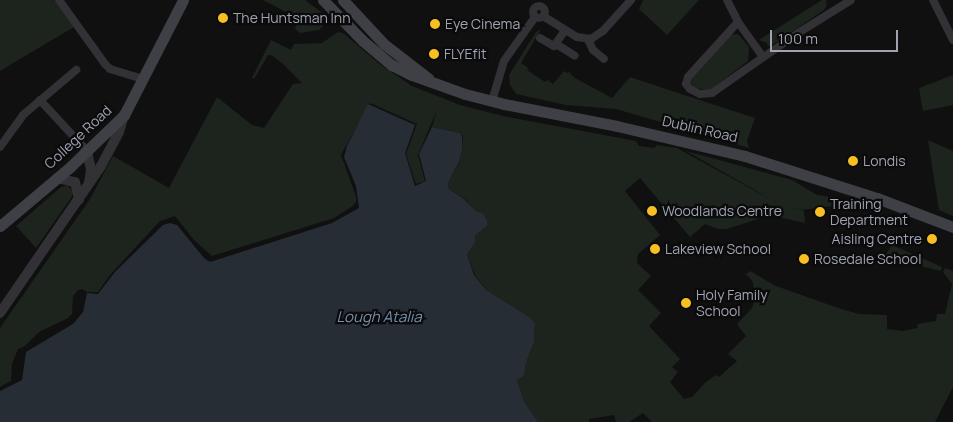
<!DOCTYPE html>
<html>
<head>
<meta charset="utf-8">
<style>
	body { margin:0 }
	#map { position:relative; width:953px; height:422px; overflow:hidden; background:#101011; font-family:Manrope,sans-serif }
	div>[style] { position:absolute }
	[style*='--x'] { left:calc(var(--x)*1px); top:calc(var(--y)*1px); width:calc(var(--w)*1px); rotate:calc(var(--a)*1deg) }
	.green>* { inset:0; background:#1c241d }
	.water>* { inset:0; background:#262d35 }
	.minor>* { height:8px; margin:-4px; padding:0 4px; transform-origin:4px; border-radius:4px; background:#313136 }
	.minor>.ring { margin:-4px; padding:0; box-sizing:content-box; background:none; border:8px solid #313136; border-radius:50% }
	.tertiary>* { height:10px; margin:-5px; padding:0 5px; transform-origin:5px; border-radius:5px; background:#313136 }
	.secondary>* { height:11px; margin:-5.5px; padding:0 5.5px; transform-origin:5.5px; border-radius:5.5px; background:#3e4046 }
	.dots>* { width:14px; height:14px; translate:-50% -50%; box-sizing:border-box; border:2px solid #0b0b0c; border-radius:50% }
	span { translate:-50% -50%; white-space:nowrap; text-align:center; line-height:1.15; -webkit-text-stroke:4.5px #0b0b0c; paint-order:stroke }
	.poi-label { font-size:14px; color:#a0a4b2 }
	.left { translate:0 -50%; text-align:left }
	.right { translate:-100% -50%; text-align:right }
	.street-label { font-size:14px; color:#a0a4b2 }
	.water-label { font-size:15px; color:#7590b0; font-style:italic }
	.scale { position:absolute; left:770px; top:30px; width:128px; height:22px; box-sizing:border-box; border:2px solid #a0a4b2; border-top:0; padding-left:6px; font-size:15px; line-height:18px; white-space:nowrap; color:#a0a4b2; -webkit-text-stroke:4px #0b0b0c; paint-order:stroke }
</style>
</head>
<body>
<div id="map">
	<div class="green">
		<div style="clip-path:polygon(0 0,54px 0,74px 27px,0 71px)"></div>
		<div style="clip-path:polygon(263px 0,305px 0,324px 14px,328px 21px,319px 30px,300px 33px,295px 29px,299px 19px)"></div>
		<div style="clip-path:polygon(643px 0,699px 0,667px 35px,639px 9px)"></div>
		<div style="clip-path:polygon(822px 0,826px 0,827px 5px,824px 10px,772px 45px,768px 46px,767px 43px,759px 40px)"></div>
		<div style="clip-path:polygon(541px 29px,521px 63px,528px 68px,527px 70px,545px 82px,547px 80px,553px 84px,564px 71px,567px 73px,569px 72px,575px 78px,612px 98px,630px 77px,675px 92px,755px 118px,747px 141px,749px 148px,616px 109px,566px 105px,516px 94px,510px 85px,509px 75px,536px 32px)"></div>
		<div style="clip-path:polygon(338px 32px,343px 33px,381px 65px,412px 86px,460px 105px,503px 116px,636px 141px,639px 146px,654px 148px,657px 145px,677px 148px,781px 205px,686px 151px,792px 180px,817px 195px,862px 202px,802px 210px,784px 205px,804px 211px,805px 223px,774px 216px,764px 217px,727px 229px,718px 229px,705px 224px,690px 237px,640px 178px,625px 191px,660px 235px,638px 254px,637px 263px,651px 276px,638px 290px,661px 313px,649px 326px,680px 359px,672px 367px,678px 372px,670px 382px,684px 399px,692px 397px,706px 382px,716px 375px,719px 377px,737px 361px,728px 354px,746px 336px,737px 324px,752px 308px,754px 301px,753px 282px,746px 274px,750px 271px,776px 286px,841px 309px,859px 314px,887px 315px,887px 329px,903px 331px,917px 328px,918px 324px,936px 321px,937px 314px,945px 314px,952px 284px,943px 272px,945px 268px,953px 271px,953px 387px,935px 422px,652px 422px,643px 413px,629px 422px,616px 422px,614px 415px,589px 419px,589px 422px,538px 422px,524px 401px,517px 380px,524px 376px,526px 363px,534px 342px,535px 323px,528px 316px,486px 290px,475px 275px,467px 254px,475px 243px,475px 236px,487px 226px,487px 220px,483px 213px,476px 211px,465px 199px,449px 189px,448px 183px,459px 163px,462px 150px,463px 136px,460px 133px,432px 127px,437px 110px,418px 155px,425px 181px,416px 184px,406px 154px,417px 124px,370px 103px,341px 155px,356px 196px,356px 202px,353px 206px,334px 218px,212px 256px,194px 240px,175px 216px,160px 221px,110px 275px,98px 292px,87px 292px,82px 289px,78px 290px,73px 296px,72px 314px,68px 318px,39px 332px,25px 346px,18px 349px,12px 364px,11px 381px,0 387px,0 328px,90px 199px,113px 156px,169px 188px,217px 97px,252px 125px,264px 128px,293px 84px,302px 83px,282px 63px,271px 55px,268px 55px,254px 79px,252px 78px,271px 40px,291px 50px,294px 44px,322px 43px)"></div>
		<div style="clip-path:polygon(738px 34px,749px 47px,748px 61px,710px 90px,695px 88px,691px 83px,692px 78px,731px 35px)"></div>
		<div style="clip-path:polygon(953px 75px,953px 105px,923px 111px,919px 88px)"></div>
		<div style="clip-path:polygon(928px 140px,953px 151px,953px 216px,939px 210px)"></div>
		<div style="clip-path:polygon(68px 185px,73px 192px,71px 198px,36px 248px,16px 226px,61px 187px)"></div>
		<div style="clip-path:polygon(892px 245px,942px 267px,941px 271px,883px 257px,882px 252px,886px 254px)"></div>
	</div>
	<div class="water">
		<div style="clip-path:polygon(368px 104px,415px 125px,405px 153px,415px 186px,426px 181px,419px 154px,432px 127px,460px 133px,462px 136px,462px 150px,459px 162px,448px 183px,449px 189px,464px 199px,476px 211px,483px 213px,487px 220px,487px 226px,475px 236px,475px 243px,467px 254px,474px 275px,486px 290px,528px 316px,535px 323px,534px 342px,526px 363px,524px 376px,517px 380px,524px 401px,538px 422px,0 422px,0 391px,22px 380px,26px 352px,73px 324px,83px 312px,87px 293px,98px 294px,115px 272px,163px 225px,170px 223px,177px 225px,204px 258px,210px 262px,332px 223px,359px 208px,356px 186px,344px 157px,347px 146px)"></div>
	</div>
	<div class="minor">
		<div style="--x:59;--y:0;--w:79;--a:54.3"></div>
		<div style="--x:105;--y:64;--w:7;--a:45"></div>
		<div style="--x:110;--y:69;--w:34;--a:17"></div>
		<div style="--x:727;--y:0;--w:25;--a:63"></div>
		<div style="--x:738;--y:22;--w:43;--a:54.5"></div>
		<div style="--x:933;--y:0;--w:45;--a:63.4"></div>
		<div class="ring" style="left:533px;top:6px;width:4px;height:4px"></div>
		<div style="--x:543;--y:16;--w:40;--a:32"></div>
		<div style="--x:577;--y:37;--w:14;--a:8"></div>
		<div style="--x:591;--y:39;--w:14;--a:-34"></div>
		<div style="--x:603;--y:31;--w:42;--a:-47.9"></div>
		<div style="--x:738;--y:22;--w:74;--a:132.3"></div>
		<div style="--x:688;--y:77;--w:7;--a:106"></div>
		<div style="--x:686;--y:84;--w:6;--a:51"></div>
		<div style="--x:690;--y:89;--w:11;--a:27"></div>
		<div style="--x:700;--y:94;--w:12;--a:-5"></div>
		<div style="--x:712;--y:93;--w:105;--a:-34.9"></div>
		<div style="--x:798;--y:33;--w:62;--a:-31.9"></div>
		<div style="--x:540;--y:38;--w:16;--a:30"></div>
		<div style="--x:554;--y:46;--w:19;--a:-55"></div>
		<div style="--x:588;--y:39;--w:12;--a:66"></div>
		<div style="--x:593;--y:50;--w:14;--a:39"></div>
		<div style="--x:556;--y:44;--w:22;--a:32"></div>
		<div style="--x:40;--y:100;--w:69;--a:47.3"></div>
		<div style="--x:492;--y:101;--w:42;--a:-73.3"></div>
		<div style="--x:504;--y:61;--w:54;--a:-54.8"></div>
		<div style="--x:0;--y:147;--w:39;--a:-54"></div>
		<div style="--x:23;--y:115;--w:70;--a:-40.3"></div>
	</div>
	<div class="tertiary">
		<div style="--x:87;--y:151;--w:19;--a:78"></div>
		<div style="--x:91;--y:170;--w:12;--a:99"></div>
		<div style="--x:57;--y:178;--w:18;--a:13"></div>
		<div style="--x:75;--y:182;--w:18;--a:77"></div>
		<div style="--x:0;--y:313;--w:178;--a:-55.5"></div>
		<div style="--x:101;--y:166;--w:38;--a:-62"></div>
		<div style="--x:119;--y:132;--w:18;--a:-74"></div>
	</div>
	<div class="secondary">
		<div style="--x:323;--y:0;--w:57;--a:45.7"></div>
		<div style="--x:363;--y:41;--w:38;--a:40"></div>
		<div style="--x:392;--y:65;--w:22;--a:27"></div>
		<div style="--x:412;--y:75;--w:56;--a:19.7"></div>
		<div style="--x:465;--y:94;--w:40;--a:14.4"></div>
		<div style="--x:504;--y:104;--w:115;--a:11"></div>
		<div style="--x:617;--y:126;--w:131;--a:13.2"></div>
		<div style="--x:745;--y:156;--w:139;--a:17.7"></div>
		<div style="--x:877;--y:198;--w:81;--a:20.9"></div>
		<div style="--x:343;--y:0;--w:60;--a:47"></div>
		<div style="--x:384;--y:44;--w:56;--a:37.7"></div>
		<div style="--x:0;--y:226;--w:92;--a:-40.1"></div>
		<div style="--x:70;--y:167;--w:75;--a:-43.9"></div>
		<div style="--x:124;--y:115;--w:129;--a:-62.8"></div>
	</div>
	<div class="dots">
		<div style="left:223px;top:18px;background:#f7bf22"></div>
		<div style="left:435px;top:24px;background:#f7bf22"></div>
		<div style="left:434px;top:54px;background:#f7bf22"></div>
		<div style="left:853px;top:161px;background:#f7bf22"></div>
		<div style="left:652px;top:211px;background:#f7bf22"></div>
		<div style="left:820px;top:212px;background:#f7bf22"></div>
		<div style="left:932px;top:239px;background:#f7bf22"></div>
		<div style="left:655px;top:249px;background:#f7bf22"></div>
		<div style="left:804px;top:259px;background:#f7bf22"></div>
		<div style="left:686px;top:303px;background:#f7bf22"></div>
	</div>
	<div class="poi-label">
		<span class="left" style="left:233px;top:18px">The Huntsman Inn</span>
		<span class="left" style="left:445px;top:24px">Eye Cinema</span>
		<span class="left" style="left:444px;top:54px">FLYEfit</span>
		<span class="left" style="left:863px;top:161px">Londis</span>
		<span class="left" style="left:830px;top:212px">Training<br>Department</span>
		<span class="left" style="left:662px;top:211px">Woodlands Centre</span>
		<span class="right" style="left:922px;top:239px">Aisling Centre</span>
		<span class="left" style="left:665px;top:249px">Lakeview School</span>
		<span class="left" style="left:814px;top:259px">Rosedale School</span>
		<span class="left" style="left:696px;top:303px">Holy Family<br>School</span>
	</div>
	<div class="street-label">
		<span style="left:700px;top:129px;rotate:13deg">Dublin Road</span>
		<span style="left:78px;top:137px;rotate:-43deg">College Road</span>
	</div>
	<div class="water-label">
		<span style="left:379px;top:317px">Lough Atalia</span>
	</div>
	<div class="scale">100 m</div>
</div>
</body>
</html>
